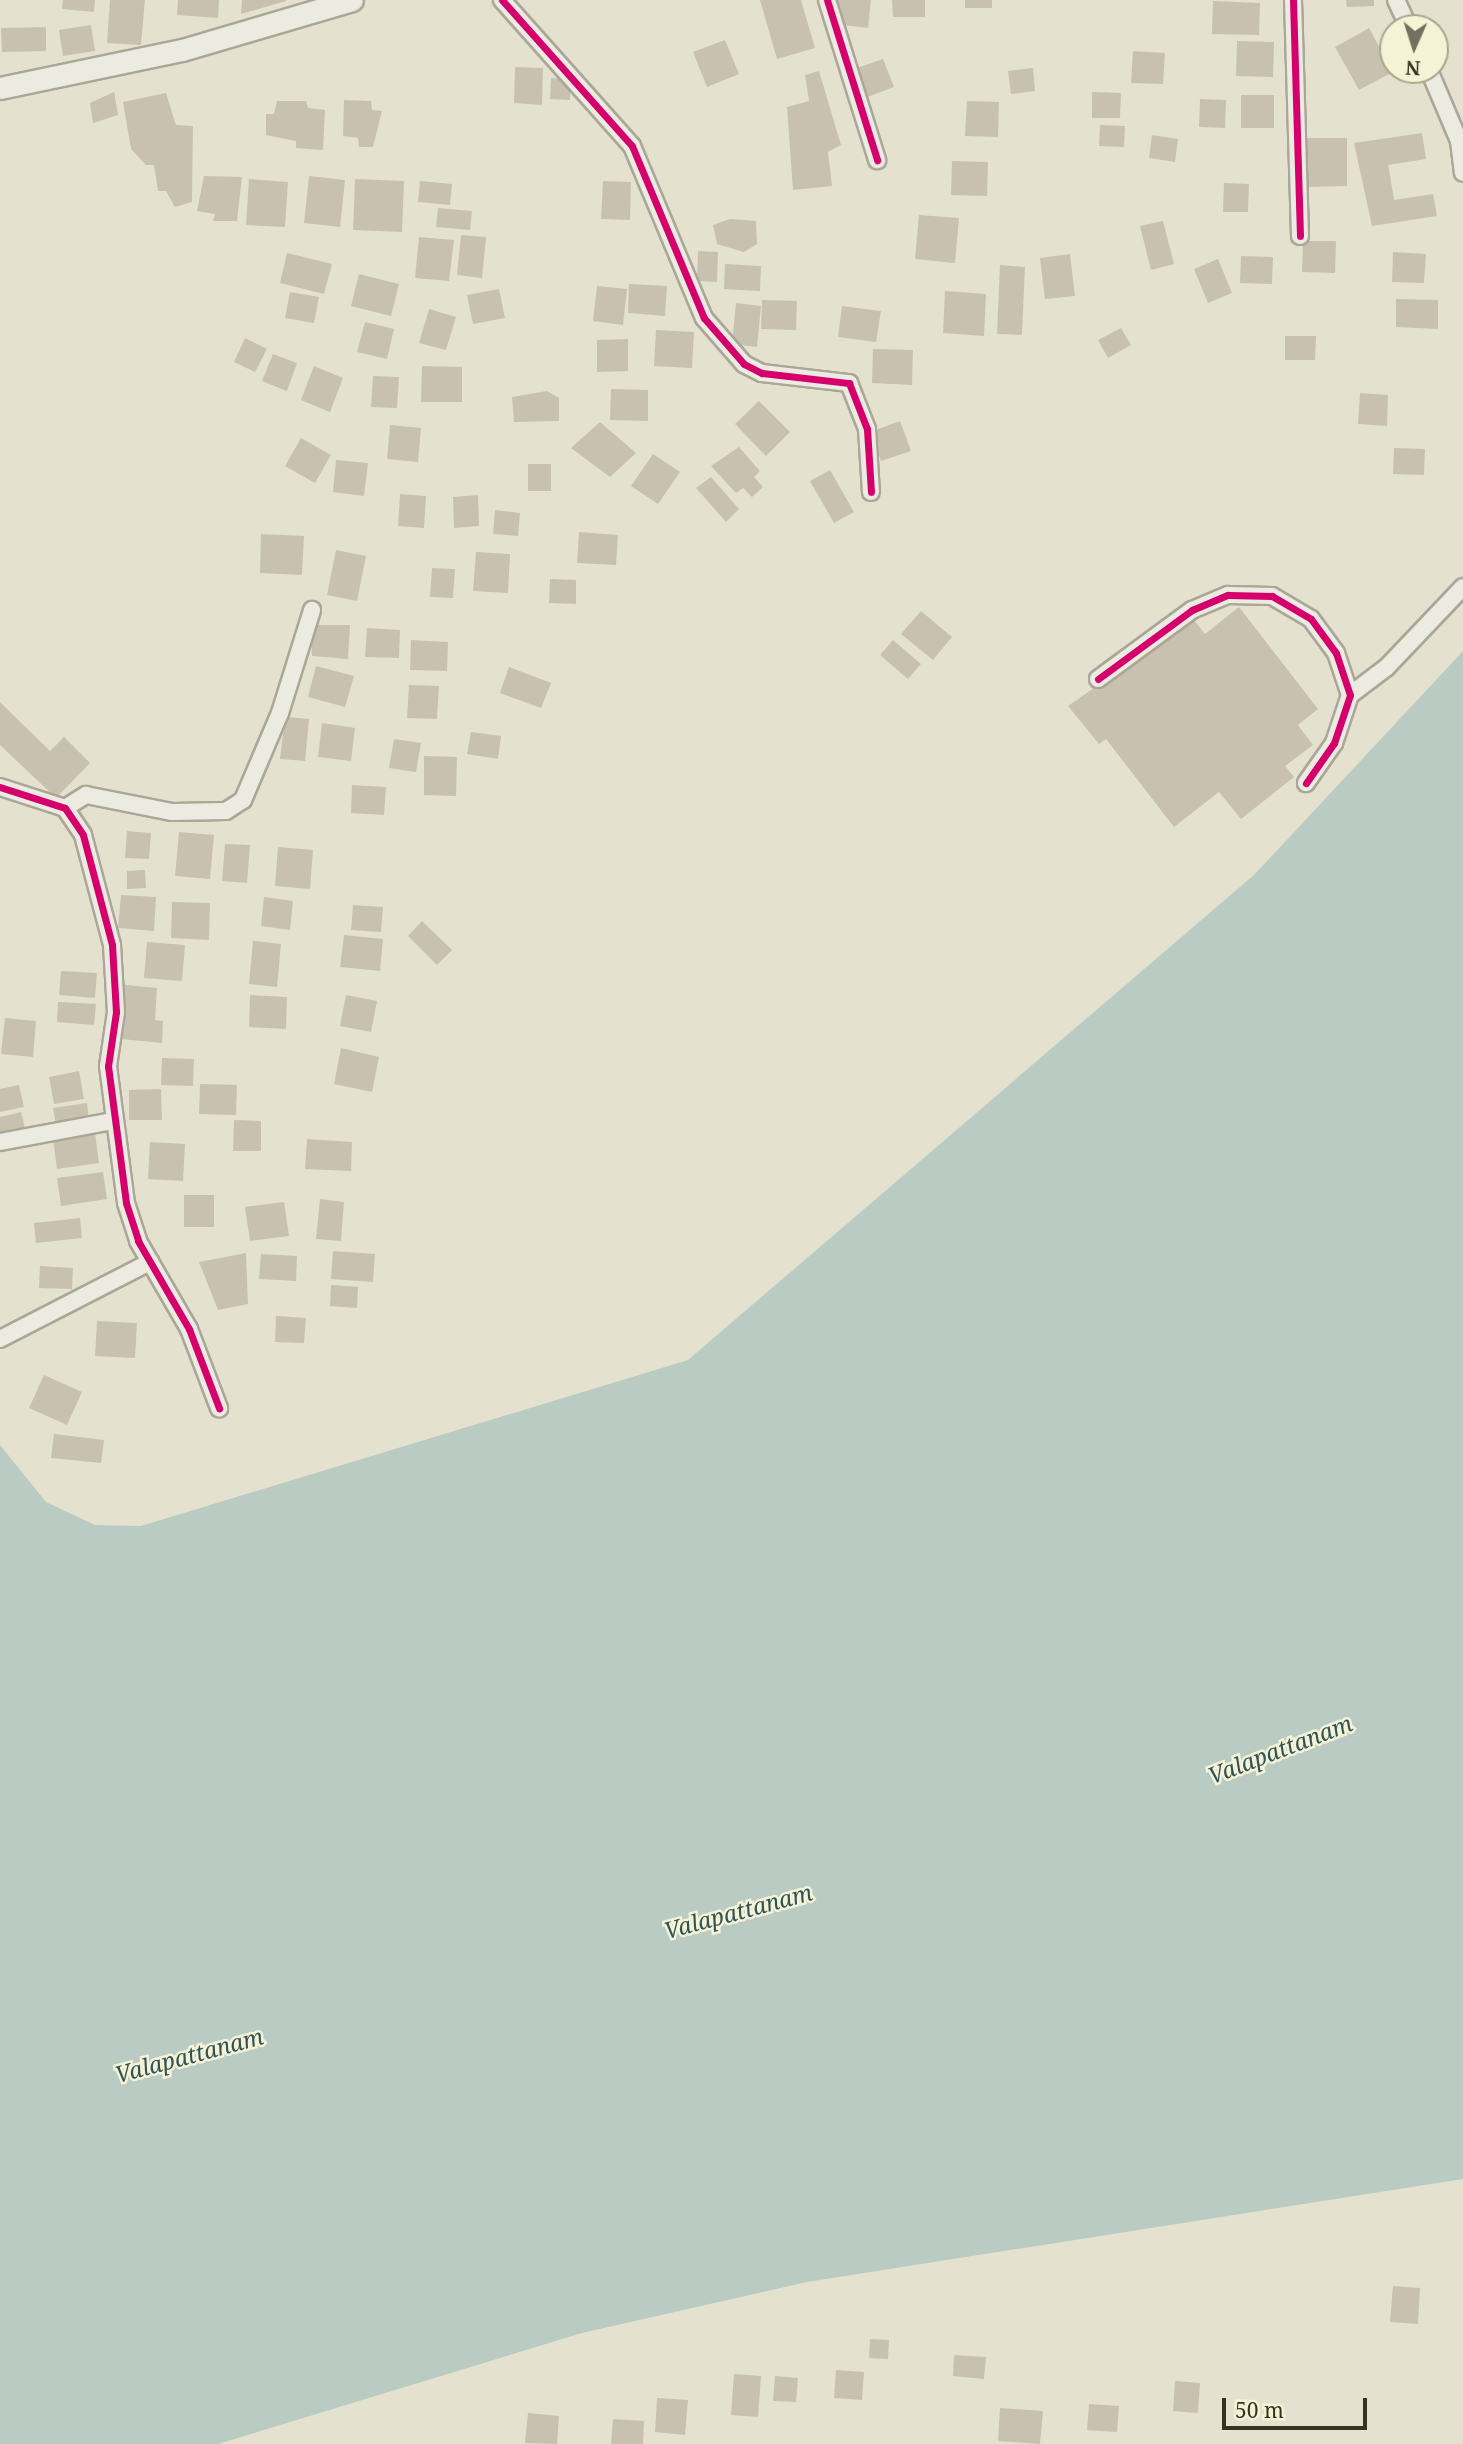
<!DOCTYPE html>
<html>
<head>
<meta charset="utf-8">
<style>
	body { margin:0 }
	#map { position:relative; width:1463px; height:2444px; overflow:hidden; background:#e4e2cf; font-family:"Noto Serif",serif }
	div>[style] { position:absolute }
	[style*='--x'] { left:calc(var(--x)*1px); top:calc(var(--y)*1px); width:calc(var(--w)*1px); rotate:calc(var(--a)*1deg) }
	.water>* { inset:0; background:#bacbc3 }
	.building>* { inset:0; background:#c8c1b0 }
	.roads { filter:drop-shadow(2px 0 #aaa798) drop-shadow(-2px 0 #aaa798) drop-shadow(0 2px #aaa798) drop-shadow(0 -2px #aaa798) }
	.street>* { height:16px; margin:-8px; padding:0 8px; transform-origin:8px; border-radius:8px; background:#ecebe1 }
	.secondary>* { height:21px; margin:-10.5px; padding:0 10.5px; transform-origin:10.5px; border-radius:10.5px; background:#ecebe1 }
	.cycleway>* { height:7px; margin:-3.5px; padding:0 3.5px; transform-origin:3.5px; border-radius:3.5px; background:#d6006c }
	span { translate:-50% -50%; white-space:nowrap; text-align:center; line-height:1.15; -webkit-text-stroke:5px #f5f2d6; paint-order:stroke }
	.water-label { font-size:23px; color:#2f5458; font-style:italic }
	.north { position:absolute; left:1379px; top:14px; width:70px; height:70px; box-sizing:border-box; background:#f5f2d6; border:2px solid #aaa58d; border-radius:50%; rotate:183deg; font-size:19px; font-weight:700; line-height:28px; text-align:center; color:#393120 }
	.north::after { content:''; display:block; margin:auto; width:24px; height:32px; background:#756f5d; clip-path:polygon(50% 0,100% 100%,50% 72%,0 100%) }
	.scale { position:absolute; left:1222px; top:2398px; width:145px; height:32px; box-sizing:border-box; border:4px solid #393120; border-top:0; padding-left:9px; font-size:21px; line-height:24px; white-space:nowrap; color:#393120; -webkit-text-stroke:5px #f5f2d6; paint-order:stroke }
</style>
</head>
<body>
<div id="map">
	<div class="water">
		<div style="clip-path:polygon(1463px 651px,1463px 2179px,807px 2282px,582px 2333px,218px 2444px,0 2444px,0 1445px,46px 1502px,95px 1525px,141px 1526px,688px 1360px,1255px 874px)"></div>
	</div>
	<div class="building">
		<div style="clip-path:polygon(63px 0,95px 0,94px 12px,62px 9px)"></div>
		<div style="clip-path:polygon(110px 0,145px 0,141px 45px,107px 43px)"></div>
		<div style="clip-path:polygon(178px 0,219px 0,218px 18px,177px 15px)"></div>
		<div style="clip-path:polygon(242px 0,286px 0,286px 1px,241px 14px)"></div>
		<div style="clip-path:polygon(760px 0,801px 0,815px 48px,777px 59px)"></div>
		<div style="clip-path:polygon(837px 0,871px 0,868px 28px,834px 24px)"></div>
		<div style="clip-path:polygon(892px 0,925px 0,925px 17px,893px 17px)"></div>
		<div style="clip-path:polygon(965px 0,992px 0,992px 8px,965px 8px)"></div>
		<div style="clip-path:polygon(1346px 0,1374px 0,1374px 6px,1347px 7px)"></div>
		<div style="clip-path:polygon(1213px 1px,1260px 3px,1259px 35px,1212px 34px)"></div>
		<div style="clip-path:polygon(91px 25px,95px 51px,63px 56px,59px 30px)"></div>
		<div style="clip-path:polygon(46px 27px,46px 51px,2px 52px,1px 28px)"></div>
		<div style="clip-path:polygon(1369px 28px,1393px 72px,1359px 90px,1335px 47px)"></div>
		<div style="clip-path:polygon(725px 40px,739px 74px,707px 87px,693px 52px)"></div>
		<div style="clip-path:polygon(1237px 41px,1274px 42px,1273px 77px,1236px 76px)"></div>
		<div style="clip-path:polygon(1133px 51px,1165px 53px,1163px 84px,1131px 83px)"></div>
		<div style="clip-path:polygon(883px 59px,894px 87px,862px 99px,851px 70px)"></div>
		<div style="clip-path:polygon(515px 67px,543px 68px,542px 105px,514px 103px)"></div>
		<div style="clip-path:polygon(1033px 68px,1035px 91px,1011px 94px,1008px 71px)"></div>
		<div style="clip-path:polygon(819px 71px,841px 145px,828px 152px,832px 186px,793px 190px,787px 107px,809px 101px,805px 75px)"></div>
		<div style="clip-path:polygon(551px 78px,570px 79px,570px 100px,550px 99px)"></div>
		<div style="clip-path:polygon(114px 92px,118px 115px,93px 123px,90px 103px)"></div>
		<div style="clip-path:polygon(1092px 92px,1121px 93px,1120px 118px,1092px 118px)"></div>
		<div style="clip-path:polygon(166px 93px,176px 125px,193px 126px,192px 202px,175px 207px,166px 191px,158px 191px,154px 165px,146px 165px,131px 149px,123px 102px)"></div>
		<div style="clip-path:polygon(1241px 95px,1274px 95px,1274px 128px,1241px 128px)"></div>
		<div style="clip-path:polygon(1200px 99px,1226px 100px,1225px 128px,1199px 127px)"></div>
		<div style="clip-path:polygon(344px 100px,371px 101px,372px 110px,382px 111px,373px 147px,359px 147px,358px 138px,343px 136px)"></div>
		<div style="clip-path:polygon(277px 101px,306px 101px,308px 108px,325px 110px,323px 150px,296px 148px,296px 141px,266px 135px,266px 114px,274px 114px)"></div>
		<div style="clip-path:polygon(967px 101px,999px 102px,998px 137px,965px 136px)"></div>
		<div style="clip-path:polygon(1100px 125px,1125px 126px,1124px 147px,1099px 146px)"></div>
		<div style="clip-path:polygon(1422px 133px,1426px 159px,1388px 165px,1390px 175px,1394px 200px,1433px 194px,1437px 216px,1372px 226px,1354px 143px)"></div>
		<div style="clip-path:polygon(1152px 135px,1178px 139px,1175px 162px,1149px 158px)"></div>
		<div style="clip-path:polygon(1305px 138px,1347px 138px,1347px 186px,1305px 187px)"></div>
		<div style="clip-path:polygon(952px 161px,988px 162px,987px 196px,951px 195px)"></div>
		<div style="clip-path:polygon(204px 176px,242px 177px,237px 221px,213px 221px,215px 214px,197px 211px)"></div>
		<div style="clip-path:polygon(309px 176px,345px 180px,340px 227px,304px 223px)"></div>
		<div style="clip-path:polygon(249px 179px,288px 182px,285px 227px,246px 225px)"></div>
		<div style="clip-path:polygon(355px 179px,404px 181px,402px 232px,353px 230px)"></div>
		<div style="clip-path:polygon(420px 181px,452px 184px,450px 205px,418px 202px)"></div>
		<div style="clip-path:polygon(603px 181px,631px 182px,630px 220px,601px 219px)"></div>
		<div style="clip-path:polygon(1224px 183px,1249px 184px,1248px 212px,1223px 212px)"></div>
		<div style="clip-path:polygon(438px 208px,472px 211px,470px 230px,436px 227px)"></div>
		<div style="clip-path:polygon(919px 215px,959px 218px,955px 263px,915px 259px)"></div>
		<div style="clip-path:polygon(730px 219px,756px 221px,757px 244px,744px 252px,717px 244px,713px 225px)"></div>
		<div style="clip-path:polygon(1163px 221px,1174px 264px,1151px 270px,1140px 226px)"></div>
		<div style="clip-path:polygon(461px 235px,486px 237px,482px 278px,457px 275px)"></div>
		<div style="clip-path:polygon(419px 237px,454px 240px,449px 281px,415px 278px)"></div>
		<div style="clip-path:polygon(1303px 241px,1336px 241px,1335px 273px,1302px 272px)"></div>
		<div style="clip-path:polygon(698px 251px,718px 252px,717px 282px,697px 281px)"></div>
		<div style="clip-path:polygon(1393px 252px,1426px 254px,1424px 283px,1392px 282px)"></div>
		<div style="clip-path:polygon(287px 253px,332px 264px,324px 294px,280px 283px)"></div>
		<div style="clip-path:polygon(1070px 254px,1075px 296px,1045px 299px,1040px 258px)"></div>
		<div style="clip-path:polygon(1241px 256px,1273px 257px,1272px 284px,1240px 283px)"></div>
		<div style="clip-path:polygon(1218px 259px,1232px 293px,1208px 303px,1194px 269px)"></div>
		<div style="clip-path:polygon(725px 264px,761px 266px,760px 291px,724px 289px)"></div>
		<div style="clip-path:polygon(1000px 265px,1025px 267px,1022px 335px,997px 334px)"></div>
		<div style="clip-path:polygon(359px 274px,399px 284px,391px 316px,351px 306px)"></div>
		<div style="clip-path:polygon(629px 284px,667px 286px,665px 316px,628px 313px)"></div>
		<div style="clip-path:polygon(597px 286px,627px 289px,623px 325px,593px 321px)"></div>
		<div style="clip-path:polygon(499px 289px,505px 318px,473px 324px,467px 295px)"></div>
		<div style="clip-path:polygon(945px 291px,986px 294px,984px 336px,943px 333px)"></div>
		<div style="clip-path:polygon(290px 292px,319px 297px,314px 323px,285px 318px)"></div>
		<div style="clip-path:polygon(1396px 299px,1438px 300px,1438px 329px,1396px 327px)"></div>
		<div style="clip-path:polygon(762px 300px,797px 301px,796px 330px,761px 329px)"></div>
		<div style="clip-path:polygon(736px 303px,761px 306px,757px 347px,732px 344px)"></div>
		<div style="clip-path:polygon(842px 306px,881px 311px,876px 342px,838px 337px)"></div>
		<div style="clip-path:polygon(429px 309px,456px 317px,446px 350px,419px 343px)"></div>
		<div style="clip-path:polygon(365px 322px,394px 329px,387px 359px,357px 352px)"></div>
		<div style="clip-path:polygon(1121px 328px,1131px 345px,1108px 358px,1098px 340px)"></div>
		<div style="clip-path:polygon(656px 330px,694px 332px,692px 368px,654px 366px)"></div>
		<div style="clip-path:polygon(1285px 336px,1316px 336px,1315px 360px,1285px 360px)"></div>
		<div style="clip-path:polygon(245px 338px,267px 349px,255px 372px,234px 362px)"></div>
		<div style="clip-path:polygon(628px 339px,628px 371px,597px 372px,597px 340px)"></div>
		<div style="clip-path:polygon(873px 349px,913px 350px,912px 385px,872px 383px)"></div>
		<div style="clip-path:polygon(273px 354px,297px 363px,287px 391px,262px 381px)"></div>
		<div style="clip-path:polygon(314px 366px,343px 378px,330px 412px,301px 400px)"></div>
		<div style="clip-path:polygon(422px 366px,462px 367px,462px 402px,421px 402px)"></div>
		<div style="clip-path:polygon(373px 376px,399px 377px,397px 408px,371px 407px)"></div>
		<div style="clip-path:polygon(611px 389px,648px 390px,648px 421px,610px 420px)"></div>
		<div style="clip-path:polygon(547px 391px,559px 398px,559px 421px,514px 422px,512px 397px)"></div>
		<div style="clip-path:polygon(1360px 393px,1388px 395px,1387px 426px,1358px 424px)"></div>
		<div style="clip-path:polygon(759px 401px,790px 432px,766px 456px,735px 424px)"></div>
		<div style="clip-path:polygon(900px 421px,911px 451px,881px 461px,870px 432px)"></div>
		<div style="clip-path:polygon(600px 422px,636px 453px,610px 477px,571px 448px)"></div>
		<div style="clip-path:polygon(390px 425px,421px 428px,418px 462px,387px 459px)"></div>
		<div style="clip-path:polygon(301px 438px,331px 455px,315px 483px,285px 466px)"></div>
		<div style="clip-path:polygon(739px 447px,760px 471px,754px 477px,763px 487px,752px 497px,743px 488px,736px 493px,711px 466px)"></div>
		<div style="clip-path:polygon(1394px 448px,1425px 449px,1424px 475px,1393px 474px)"></div>
		<div style="clip-path:polygon(653px 454px,680px 472px,658px 504px,631px 486px)"></div>
		<div style="clip-path:polygon(336px 460px,368px 463px,364px 496px,333px 492px)"></div>
		<div style="clip-path:polygon(528px 464px,551px 464px,551px 491px,528px 491px)"></div>
		<div style="clip-path:polygon(830px 470px,854px 512px,834px 523px,810px 481px)"></div>
		<div style="clip-path:polygon(711px 477px,739px 509px,726px 522px,696px 488px)"></div>
		<div style="clip-path:polygon(400px 494px,426px 496px,424px 528px,398px 526px)"></div>
		<div style="clip-path:polygon(478px 495px,479px 526px,454px 528px,453px 497px)"></div>
		<div style="clip-path:polygon(495px 510px,520px 513px,518px 536px,493px 534px)"></div>
		<div style="clip-path:polygon(579px 532px,618px 535px,616px 565px,577px 563px)"></div>
		<div style="clip-path:polygon(261px 534px,304px 536px,302px 575px,260px 573px)"></div>
		<div style="clip-path:polygon(336px 550px,366px 556px,357px 601px,327px 595px)"></div>
		<div style="clip-path:polygon(476px 552px,510px 554px,508px 593px,473px 591px)"></div>
		<div style="clip-path:polygon(432px 568px,455px 569px,453px 598px,430px 597px)"></div>
		<div style="clip-path:polygon(550px 579px,576px 580px,576px 604px,549px 603px)"></div>
		<div style="clip-path:polygon(1239px 607px,1318px 709px,1298px 725px,1313px 745px,1285px 766px,1294px 777px,1241px 819px,1219px 792px,1174px 827px,1106px 739px,1099px 744px,1068px 706px,1193px 619px,1205px 634px)"></div>
		<div style="clip-path:polygon(921px 611px,952px 637px,933px 660px,901px 634px)"></div>
		<div style="clip-path:polygon(311px 625px,350px 625px,348px 659px,312px 656px)"></div>
		<div style="clip-path:polygon(367px 628px,400px 630px,399px 658px,365px 657px)"></div>
		<div style="clip-path:polygon(411px 640px,448px 642px,447px 671px,410px 670px)"></div>
		<div style="clip-path:polygon(893px 640px,921px 664px,908px 679px,880px 655px)"></div>
		<div style="clip-path:polygon(316px 666px,354px 676px,345px 707px,308px 697px)"></div>
		<div style="clip-path:polygon(509px 667px,551px 683px,541px 708px,500px 693px)"></div>
		<div style="clip-path:polygon(409px 685px,439px 686px,437px 719px,407px 718px)"></div>
		<div style="clip-path:polygon(0 702px,50px 751px,64px 737px,90px 763px,56px 798px,0 745px)"></div>
		<div style="clip-path:polygon(285px 717px,309px 719px,305px 761px,280px 759px)"></div>
		<div style="clip-path:polygon(322px 723px,355px 728px,351px 761px,318px 757px)"></div>
		<div style="clip-path:polygon(471px 732px,501px 736px,498px 759px,467px 754px)"></div>
		<div style="clip-path:polygon(394px 739px,421px 743px,416px 772px,389px 768px)"></div>
		<div style="clip-path:polygon(424px 756px,457px 757px,456px 796px,424px 795px)"></div>
		<div style="clip-path:polygon(352px 785px,386px 787px,384px 815px,351px 813px)"></div>
		<div style="clip-path:polygon(127px 831px,151px 833px,149px 859px,125px 858px)"></div>
		<div style="clip-path:polygon(179px 832px,214px 835px,210px 879px,175px 876px)"></div>
		<div style="clip-path:polygon(225px 844px,250px 845px,247px 883px,222px 881px)"></div>
		<div style="clip-path:polygon(278px 847px,313px 850px,310px 889px,275px 886px)"></div>
		<div style="clip-path:polygon(145px 870px,146px 888px,127px 889px,127px 871px)"></div>
		<div style="clip-path:polygon(121px 895px,156px 897px,154px 931px,118px 928px)"></div>
		<div style="clip-path:polygon(264px 897px,293px 901px,290px 930px,261px 926px)"></div>
		<div style="clip-path:polygon(172px 902px,210px 903px,209px 940px,171px 938px)"></div>
		<div style="clip-path:polygon(353px 905px,383px 907px,381px 932px,351px 930px)"></div>
		<div style="clip-path:polygon(422px 921px,452px 950px,437px 965px,408px 936px)"></div>
		<div style="clip-path:polygon(344px 935px,383px 939px,380px 971px,340px 967px)"></div>
		<div style="clip-path:polygon(253px 941px,281px 944px,277px 987px,249px 984px)"></div>
		<div style="clip-path:polygon(147px 942px,185px 945px,182px 981px,144px 978px)"></div>
		<div style="clip-path:polygon(61px 971px,97px 973px,95px 998px,59px 995px)"></div>
		<div style="clip-path:polygon(125px 985px,157px 988px,155px 1020px,163px 1021px,162px 1043px,121px 1039px)"></div>
		<div style="clip-path:polygon(250px 995px,287px 997px,286px 1029px,249px 1027px)"></div>
		<div style="clip-path:polygon(346px 995px,377px 1001px,371px 1032px,340px 1026px)"></div>
		<div style="clip-path:polygon(58px 1002px,96px 1004px,94px 1025px,57px 1022px)"></div>
		<div style="clip-path:polygon(5px 1018px,36px 1021px,33px 1057px,1px 1054px)"></div>
		<div style="clip-path:polygon(341px 1048px,379px 1057px,372px 1092px,334px 1084px)"></div>
		<div style="clip-path:polygon(162px 1058px,194px 1059px,193px 1086px,161px 1085px)"></div>
		<div style="clip-path:polygon(79px 1071px,84px 1099px,54px 1104px,49px 1077px)"></div>
		<div style="clip-path:polygon(200px 1084px,237px 1085px,236px 1115px,199px 1114px)"></div>
		<div style="clip-path:polygon(19px 1085px,24px 1107px,0 1112px,0 1089px)"></div>
		<div style="clip-path:polygon(161px 1089px,162px 1120px,129px 1120px,129px 1090px)"></div>
		<div style="clip-path:polygon(87px 1103px,89px 1120px,56px 1125px,53px 1108px)"></div>
		<div style="clip-path:polygon(21px 1112px,25px 1128px,0 1134px,0 1117px)"></div>
		<div style="clip-path:polygon(234px 1120px,261px 1121px,261px 1151px,233px 1151px)"></div>
		<div style="clip-path:polygon(95px 1133px,99px 1163px,57px 1169px,53px 1139px)"></div>
		<div style="clip-path:polygon(307px 1139px,352px 1142px,351px 1171px,305px 1169px)"></div>
		<div style="clip-path:polygon(150px 1142px,185px 1144px,183px 1181px,148px 1179px)"></div>
		<div style="clip-path:polygon(103px 1172px,107px 1199px,61px 1206px,57px 1178px)"></div>
		<div style="clip-path:polygon(184px 1195px,214px 1195px,214px 1227px,184px 1227px)"></div>
		<div style="clip-path:polygon(320px 1199px,344px 1202px,341px 1241px,316px 1239px)"></div>
		<div style="clip-path:polygon(284px 1202px,289px 1236px,250px 1241px,245px 1207px)"></div>
		<div style="clip-path:polygon(80px 1218px,82px 1238px,36px 1243px,34px 1223px)"></div>
		<div style="clip-path:polygon(333px 1251px,375px 1254px,373px 1282px,331px 1279px)"></div>
		<div style="clip-path:polygon(246px 1253px,248px 1304px,218px 1310px,199px 1262px)"></div>
		<div style="clip-path:polygon(261px 1254px,297px 1256px,296px 1281px,259px 1279px)"></div>
		<div style="clip-path:polygon(40px 1266px,73px 1268px,72px 1289px,39px 1288px)"></div>
		<div style="clip-path:polygon(331px 1285px,358px 1287px,357px 1308px,330px 1306px)"></div>
		<div style="clip-path:polygon(276px 1316px,306px 1318px,304px 1343px,275px 1342px)"></div>
		<div style="clip-path:polygon(97px 1321px,137px 1323px,135px 1358px,95px 1356px)"></div>
		<div style="clip-path:polygon(44px 1375px,82px 1392px,67px 1425px,29px 1408px)"></div>
		<div style="clip-path:polygon(54px 1434px,104px 1440px,101px 1463px,51px 1458px)"></div>
		<div style="clip-path:polygon(1393px 2286px,1420px 2288px,1418px 2324px,1390px 2322px)"></div>
		<div style="clip-path:polygon(870px 2339px,889px 2340px,888px 2359px,869px 2358px)"></div>
		<div style="clip-path:polygon(954px 2355px,986px 2357px,984px 2379px,953px 2376px)"></div>
		<div style="clip-path:polygon(836px 2370px,864px 2372px,862px 2400px,834px 2398px)"></div>
		<div style="clip-path:polygon(734px 2374px,761px 2376px,758px 2417px,731px 2415px)"></div>
		<div style="clip-path:polygon(775px 2376px,798px 2378px,796px 2402px,773px 2401px)"></div>
		<div style="clip-path:polygon(1175px 2381px,1200px 2383px,1198px 2413px,1173px 2411px)"></div>
		<div style="clip-path:polygon(657px 2398px,688px 2400px,685px 2435px,655px 2432px)"></div>
		<div style="clip-path:polygon(1089px 2404px,1119px 2406px,1117px 2432px,1087px 2430px)"></div>
		<div style="clip-path:polygon(1000px 2408px,1043px 2411px,1040px 2444px,998px 2441px)"></div>
		<div style="clip-path:polygon(528px 2413px,559px 2416px,557px 2444px,525px 2443px)"></div>
		<div style="clip-path:polygon(613px 2419px,644px 2421px,643px 2444px,611px 2444px)"></div>
	</div>
	<div class="roads">
		<div class="street">
			<div style="--x:502;--y:0;--w:195;--a:48.3"></div>
			<div style="--x:632;--y:146;--w:186;--a:67.3"></div>
			<div style="--x:704;--y:318;--w:61;--a:49"></div>
			<div style="--x:744;--y:364;--w:20;--a:27"></div>
			<div style="--x:762;--y:373;--w:88;--a:6.6"></div>
			<div style="--x:849;--y:383;--w:49;--a:68.6"></div>
			<div style="--x:867;--y:429;--w:63;--a:86.4"></div>
			<div style="--x:827;--y:0;--w:168;--a:72.6"></div>
			<div style="--x:1293;--y:0;--w:236;--a:88.3"></div>
			<div style="--x:1396;--y:0;--w:31;--a:65"></div>
			<div style="--x:1429;--y:70;--w:77;--a:67.1"></div>
			<div style="--x:1459;--y:141;--w:32;--a:83"></div>
			<div style="--x:1098;--y:679;--w:117;--a:-36.3"></div>
			<div style="--x:1192;--y:610;--w:39;--a:-23"></div>
			<div style="--x:1228;--y:595;--w:44;--a:1.3"></div>
			<div style="--x:1272;--y:596;--w:45;--a:30.5"></div>
			<div style="--x:1311;--y:619;--w:42;--a:53.7"></div>
			<div style="--x:1336;--y:653;--w:44;--a:71.6"></div>
			<div style="--x:1350;--y:695;--w:51;--a:108.4"></div>
			<div style="--x:1334;--y:743;--w:49;--a:125"></div>
			<div style="--x:1350;--y:695;--w:46;--a:-37.1"></div>
			<div style="--x:1387;--y:667;--w:110;--a:-46.5"></div>
			<div style="--x:0;--y:787;--w:68;--a:17.9"></div>
			<div style="--x:65;--y:808;--w:32;--a:56"></div>
			<div style="--x:83;--y:835;--w:114;--a:75.2"></div>
			<div style="--x:112;--y:945;--w:67;--a:86.6"></div>
			<div style="--x:116;--y:1012;--w:55;--a:98.4"></div>
			<div style="--x:108;--y:1066;--w:138;--a:82.5"></div>
			<div style="--x:126;--y:1203;--w:40;--a:72"></div>
			<div style="--x:138;--y:1241;--w:102;--a:59.9"></div>
			<div style="--x:189;--y:1329;--w:85;--a:69.2"></div>
			<div style="--x:65;--y:808;--w:25;--a:-32"></div>
			<div style="--x:86;--y:795;--w:88;--a:11.2"></div>
			<div style="--x:172;--y:812;--w:54;--a:-1.1"></div>
			<div style="--x:226;--y:811;--w:20;--a:-33"></div>
			<div style="--x:243;--y:800;--w:95;--a:-67"></div>
			<div style="--x:280;--y:713;--w:108;--a:-72.7"></div>
			<div style="--x:0;--y:1142;--w:114;--a:-10.6"></div>
			<div style="--x:0;--y:1339;--w:169;--a:-27.2"></div>
		</div>
		<div class="secondary">
			<div style="--x:0;--y:88;--w:186;--a:-11.8"></div>
			<div style="--x:182;--y:50;--w:177;--a:-16.4"></div>
		</div>
	</div>
	<div class="cycleway">
		<div style="--x:502;--y:0;--w:195;--a:48.3"></div>
		<div style="--x:632;--y:146;--w:186;--a:67.3"></div>
		<div style="--x:704;--y:318;--w:61;--a:49"></div>
		<div style="--x:744;--y:364;--w:20;--a:27"></div>
		<div style="--x:762;--y:373;--w:88;--a:6.6"></div>
		<div style="--x:849;--y:383;--w:49;--a:68.6"></div>
		<div style="--x:867;--y:429;--w:63;--a:86.4"></div>
		<div style="--x:827;--y:0;--w:168;--a:72.6"></div>
		<div style="--x:1293;--y:0;--w:236;--a:88.3"></div>
		<div style="--x:1098;--y:679;--w:117;--a:-36.3"></div>
		<div style="--x:1192;--y:610;--w:39;--a:-23"></div>
		<div style="--x:1228;--y:595;--w:44;--a:1.3"></div>
		<div style="--x:1272;--y:596;--w:45;--a:30.5"></div>
		<div style="--x:1311;--y:619;--w:42;--a:53.7"></div>
		<div style="--x:1336;--y:653;--w:44;--a:71.6"></div>
		<div style="--x:1350;--y:695;--w:51;--a:108.4"></div>
		<div style="--x:1334;--y:743;--w:49;--a:125"></div>
		<div style="--x:0;--y:787;--w:68;--a:17.9"></div>
		<div style="--x:65;--y:808;--w:32;--a:56"></div>
		<div style="--x:83;--y:835;--w:114;--a:75.2"></div>
		<div style="--x:112;--y:945;--w:67;--a:86.6"></div>
		<div style="--x:116;--y:1012;--w:55;--a:98.4"></div>
		<div style="--x:108;--y:1066;--w:138;--a:82.5"></div>
		<div style="--x:126;--y:1203;--w:40;--a:72"></div>
		<div style="--x:138;--y:1241;--w:102;--a:59.9"></div>
		<div style="--x:189;--y:1329;--w:85;--a:69.2"></div>
	</div>
	<div class="water-label">
		<span style="left:1280px;top:1749px;rotate:-21deg">Valapattanam</span>
		<span style="left:738px;top:1911px;rotate:-15deg">Valapattanam</span>
		<span style="left:189px;top:2055px;rotate:-15deg">Valapattanam</span>
	</div>
	<div class="north">N</div>
	<div class="scale">50 m</div>
</div>
</body>
</html>
